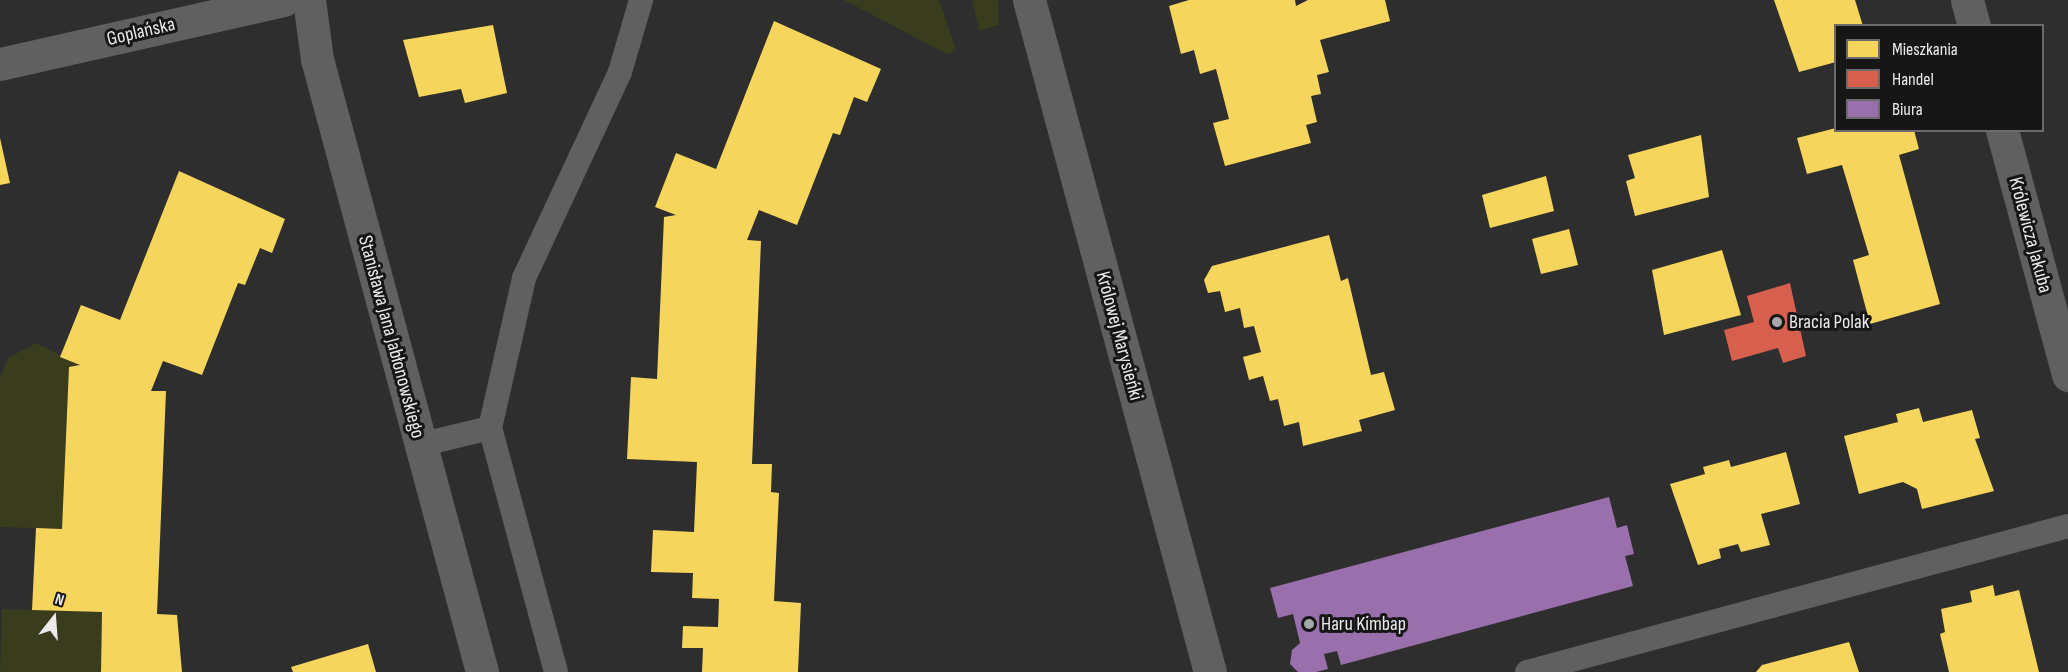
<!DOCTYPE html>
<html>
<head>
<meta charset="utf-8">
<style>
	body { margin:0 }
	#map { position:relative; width:2068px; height:672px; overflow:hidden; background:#2f2e2f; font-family:"Sofia Sans Condensed",sans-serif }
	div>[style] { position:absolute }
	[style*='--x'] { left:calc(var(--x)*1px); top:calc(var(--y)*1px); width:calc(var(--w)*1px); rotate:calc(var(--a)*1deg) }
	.green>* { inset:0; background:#393c1d }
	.homes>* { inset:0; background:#f6d55c }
	.shops>* { inset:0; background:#d6604d }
	.offices>* { inset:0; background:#9970ab }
	.service>* { height:24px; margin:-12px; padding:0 12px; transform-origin:12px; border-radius:12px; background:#606060 }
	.minor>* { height:33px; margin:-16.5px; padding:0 16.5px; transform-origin:16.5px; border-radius:16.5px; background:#606060 }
	.dots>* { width:16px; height:16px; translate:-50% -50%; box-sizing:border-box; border:3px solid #171617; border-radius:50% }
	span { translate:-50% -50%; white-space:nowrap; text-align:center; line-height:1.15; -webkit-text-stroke:6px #171617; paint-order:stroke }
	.street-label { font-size:20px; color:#ebe9eb }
	.poi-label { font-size:20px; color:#ebe9eb }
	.left { translate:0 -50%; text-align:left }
	.legend { position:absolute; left:1834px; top:24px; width:210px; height:108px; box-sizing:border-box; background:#171617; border:2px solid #6c6a6c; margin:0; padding:8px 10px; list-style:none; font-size:18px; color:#ebe9eb }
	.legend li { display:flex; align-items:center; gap:12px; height:30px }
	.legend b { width:30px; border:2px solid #6c6a6c }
	.north { position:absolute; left:24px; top:588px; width:60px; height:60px; -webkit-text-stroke:4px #171617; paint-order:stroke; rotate:17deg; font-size:16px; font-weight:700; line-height:24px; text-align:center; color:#ebe9eb }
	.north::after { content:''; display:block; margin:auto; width:21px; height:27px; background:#ebe9eb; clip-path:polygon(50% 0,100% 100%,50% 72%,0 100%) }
</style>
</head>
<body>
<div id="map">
	<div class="green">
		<div style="clip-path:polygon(844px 0,939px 0,956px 50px,947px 54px)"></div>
		<div style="clip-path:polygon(972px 0,998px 0,999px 25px,979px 30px)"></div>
		<div style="clip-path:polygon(36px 343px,80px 365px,69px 368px,62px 529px,0 527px,0 378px,8px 358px)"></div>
		<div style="clip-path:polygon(2px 609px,102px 612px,101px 672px,0 672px)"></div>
	</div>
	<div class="homes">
		<div style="clip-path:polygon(1189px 0,1295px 0,1296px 6px,1308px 0,1385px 0,1390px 21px,1320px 40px,1329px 72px,1317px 75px,1321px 94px,1311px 96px,1317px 122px,1306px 125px,1311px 143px,1225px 166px,1213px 123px,1229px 119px,1216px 69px,1200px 74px,1194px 50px,1181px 54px,1169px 6px)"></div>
		<div style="clip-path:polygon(1774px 0,1855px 0,1863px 26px,1836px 26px,1836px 62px,1799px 72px)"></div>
		<div style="clip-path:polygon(774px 21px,881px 69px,867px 102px,854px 97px,840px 135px,833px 133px,797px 225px,759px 210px,747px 240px,761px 241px,752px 464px,772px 464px,771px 492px,779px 493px,774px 601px,801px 603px,798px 672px,702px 672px,703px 648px,682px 648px,683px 626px,718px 627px,719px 599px,692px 598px,693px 573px,651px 572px,653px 530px,694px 532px,697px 462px,627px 459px,631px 377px,657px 379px,664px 217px,676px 215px,655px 207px,676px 153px,716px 169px)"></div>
		<div style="clip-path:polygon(493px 25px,507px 93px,465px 103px,461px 89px,419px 97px,403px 40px)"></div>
		<div style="clip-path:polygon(1836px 128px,1914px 130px,1919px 149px,1899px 155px,1940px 304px,1870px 324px,1853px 260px,1869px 255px,1842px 165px,1807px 174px,1797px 138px)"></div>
		<div style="clip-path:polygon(1701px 135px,1709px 197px,1635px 216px,1626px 181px,1635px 178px,1628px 155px)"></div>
		<div style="clip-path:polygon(0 138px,10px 183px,0 185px)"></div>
		<div style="clip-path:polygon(179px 171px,285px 219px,272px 253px,260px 248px,245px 285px,238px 283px,202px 375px,163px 361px,151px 391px,166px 391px,157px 614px,177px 615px,182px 672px,101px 672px,102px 612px,32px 610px,36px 528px,62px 529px,69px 367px,80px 365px,60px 357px,81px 305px,120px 320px)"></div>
		<div style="clip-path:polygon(1546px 176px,1554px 211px,1490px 228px,1482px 195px)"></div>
		<div style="clip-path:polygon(1569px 229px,1578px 265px,1541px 274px,1532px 239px)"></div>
		<div style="clip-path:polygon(1329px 235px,1341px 281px,1348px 278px,1371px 375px,1384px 372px,1395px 410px,1359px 420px,1362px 431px,1303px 446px,1299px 422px,1284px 426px,1278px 399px,1270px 401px,1263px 376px,1249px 380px,1243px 357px,1261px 352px,1254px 326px,1244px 328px,1240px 308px,1225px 312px,1220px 291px,1208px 293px,1204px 280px,1212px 266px)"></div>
		<div style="clip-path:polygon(1722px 250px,1741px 315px,1664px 335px,1652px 270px)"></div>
		<div style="clip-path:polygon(1919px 408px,1923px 422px,1972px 410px,1980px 438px,1975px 439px,1994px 491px,1922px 509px,1917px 489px,1903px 482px,1859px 494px,1844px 436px,1898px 422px,1896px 414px)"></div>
		<div style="clip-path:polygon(1786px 452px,1800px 504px,1761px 514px,1770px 545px,1741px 552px,1738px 544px,1719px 549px,1721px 558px,1698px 565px,1670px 484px,1705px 474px,1703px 467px,1729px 460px,1731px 467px)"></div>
		<div style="clip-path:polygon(1993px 585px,1995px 596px,2019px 590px,2039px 672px,1949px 672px,1940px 634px,1945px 632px,1941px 609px,1972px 602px,1970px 591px)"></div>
		<div style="clip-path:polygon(1849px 642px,1859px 672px,1756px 672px,1762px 665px)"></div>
		<div style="clip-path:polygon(368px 644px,376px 672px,293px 672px,291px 667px)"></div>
	</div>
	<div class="shops">
		<div style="clip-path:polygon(1790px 283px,1806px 356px,1783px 363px,1778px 348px,1732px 361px,1724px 330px,1754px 322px,1747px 296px)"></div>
	</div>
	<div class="offices">
		<div style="clip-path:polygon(1609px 497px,1617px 528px,1627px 525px,1634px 554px,1625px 556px,1633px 586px,1341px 665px,1337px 651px,1324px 654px,1328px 669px,1316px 672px,1298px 672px,1290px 664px,1292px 650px,1300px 643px,1293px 614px,1278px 618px,1270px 588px)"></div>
	</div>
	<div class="service">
		<div style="--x:419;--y:445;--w:73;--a:-13.5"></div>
		<div style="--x:556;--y:672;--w:253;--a:-105.1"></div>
		<div style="--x:490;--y:428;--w:154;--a:-77.2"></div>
		<div style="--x:524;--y:278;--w:227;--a:-65"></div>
		<div style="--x:620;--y:72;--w:75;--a:-73.7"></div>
		<div style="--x:1527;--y:672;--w:560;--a:-15.1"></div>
	</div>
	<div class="minor">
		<div style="--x:309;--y:0;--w:60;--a:82.3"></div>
		<div style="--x:317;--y:59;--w:635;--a:74.93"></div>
		<div style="--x:1029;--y:0;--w:696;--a:74.93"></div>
		<div style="--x:1967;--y:0;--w:27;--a:75"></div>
		<div style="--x:0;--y:64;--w:290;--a:-12.7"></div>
		<div style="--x:2002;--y:130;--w:254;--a:74.9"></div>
	</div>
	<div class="dots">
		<div style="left:1777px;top:322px;background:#a9a8a9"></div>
		<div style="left:1309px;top:624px;background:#a9a8a9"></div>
	</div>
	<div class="street-label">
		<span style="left:141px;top:32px;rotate:-13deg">Goplańska</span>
		<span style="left:2030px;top:235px;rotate:75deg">Królewicza Jakuba</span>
		<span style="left:1119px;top:336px;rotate:75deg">Królowej Marysieńki</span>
		<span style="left:391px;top:337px;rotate:75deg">Stanisława Jana Jabłonowskiego</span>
	</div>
	<div class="poi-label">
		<span class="left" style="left:1789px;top:322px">Bracia Polak</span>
		<span class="left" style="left:1321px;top:624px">Haru Kimbap</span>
	</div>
	<ul class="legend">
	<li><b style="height:16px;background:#f6d55c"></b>Mieszkania</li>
	<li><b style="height:16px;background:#d6604d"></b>Handel</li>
	<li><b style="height:16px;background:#9970ab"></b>Biura</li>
	</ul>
	<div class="north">N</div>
</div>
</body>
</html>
